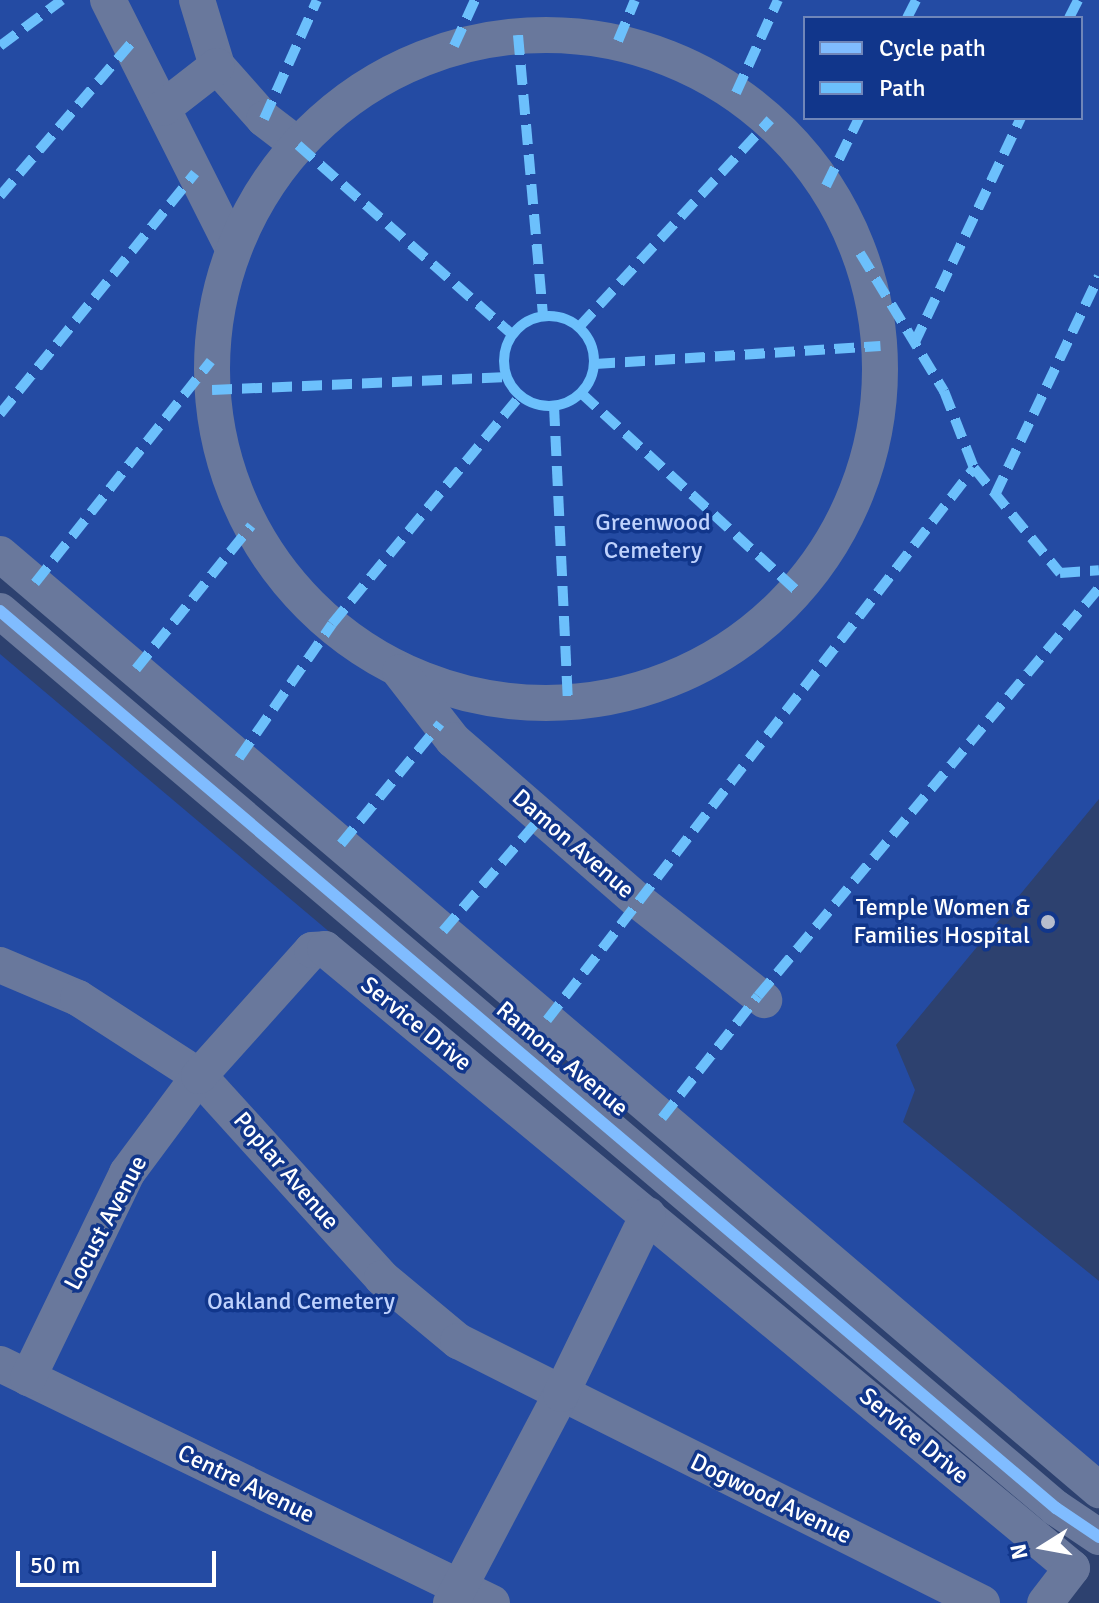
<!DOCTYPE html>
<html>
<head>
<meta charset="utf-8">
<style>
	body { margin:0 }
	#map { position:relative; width:1099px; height:1603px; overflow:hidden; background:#2d416f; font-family:Signika,sans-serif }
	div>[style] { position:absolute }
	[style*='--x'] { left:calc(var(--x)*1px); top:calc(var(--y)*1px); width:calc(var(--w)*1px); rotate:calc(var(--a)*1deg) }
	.green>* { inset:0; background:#244ba3 }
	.minor>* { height:36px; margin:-18px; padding:0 18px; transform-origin:18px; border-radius:18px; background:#69789c }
	.minor>.ring { margin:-18px; padding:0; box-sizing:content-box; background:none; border:36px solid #69789c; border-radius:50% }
	.quiet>* { height:10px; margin-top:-5px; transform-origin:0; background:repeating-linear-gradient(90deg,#6cc0fc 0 20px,transparent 0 30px) }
	.quiet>.ring { margin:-5px; padding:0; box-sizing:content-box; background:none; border:10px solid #6cc0fc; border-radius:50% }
	.cycleway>* { height:12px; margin:-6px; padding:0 6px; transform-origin:6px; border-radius:6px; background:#80bcff }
	.dots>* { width:22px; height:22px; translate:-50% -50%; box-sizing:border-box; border:4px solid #11368b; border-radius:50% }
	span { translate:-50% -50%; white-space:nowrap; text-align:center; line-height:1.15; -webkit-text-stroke:7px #11368b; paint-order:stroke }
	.park-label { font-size:24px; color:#bfd2fd }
	.street-label { font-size:24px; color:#fff }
	.poi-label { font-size:24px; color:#fff }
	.right { translate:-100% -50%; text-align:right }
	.legend { position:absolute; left:803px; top:16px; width:280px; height:104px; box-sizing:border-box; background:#11368b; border:2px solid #7086b9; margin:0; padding:10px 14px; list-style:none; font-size:24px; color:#fff }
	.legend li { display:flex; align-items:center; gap:16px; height:40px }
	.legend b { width:40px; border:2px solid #7086b9 }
	.north { position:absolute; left:1003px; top:1507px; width:80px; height:80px; -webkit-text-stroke:6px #11368b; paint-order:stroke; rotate:259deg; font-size:22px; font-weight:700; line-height:32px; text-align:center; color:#fff }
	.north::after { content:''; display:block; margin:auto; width:28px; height:36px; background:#fff; clip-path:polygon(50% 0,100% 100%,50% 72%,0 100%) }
	.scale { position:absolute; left:16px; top:1551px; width:200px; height:36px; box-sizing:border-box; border:4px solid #fff; border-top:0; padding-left:10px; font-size:24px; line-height:28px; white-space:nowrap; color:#fff; -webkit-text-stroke:6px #11368b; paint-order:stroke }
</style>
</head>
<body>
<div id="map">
	<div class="green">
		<div style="clip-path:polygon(evenodd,0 0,1099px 0,1099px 799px,896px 1045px,915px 1090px,903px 1122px,1099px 1281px,1099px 1505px,0 570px,0 0,805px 18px,1081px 18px,1081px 118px,805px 118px,805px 18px)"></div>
		<div style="clip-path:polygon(0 654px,1086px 1570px,1062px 1603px,0 1603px)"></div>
	</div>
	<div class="minor">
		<div style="--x:108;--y:0;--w:279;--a:63.3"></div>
		<div style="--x:197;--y:0;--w:69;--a:73.1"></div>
		<div style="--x:217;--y:66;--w:71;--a:48.4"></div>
		<div style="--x:264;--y:119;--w:43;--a:37.4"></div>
		<div class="ring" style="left:212px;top:35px;width:632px;height:632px"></div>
		<div style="--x:163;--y:108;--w:68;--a:-37.9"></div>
		<div style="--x:0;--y:554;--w:1444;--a:40.42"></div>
		<div style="--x:0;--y:611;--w:1386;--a:40.35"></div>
		<div style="--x:1056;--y:1508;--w:52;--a:34"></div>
		<div style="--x:400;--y:672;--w:86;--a:52.1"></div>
		<div style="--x:453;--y:740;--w:244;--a:41"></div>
		<div style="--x:637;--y:900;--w:162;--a:38.2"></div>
		<div style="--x:0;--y:965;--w:85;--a:22.9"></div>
		<div style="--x:78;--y:998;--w:144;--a:32.8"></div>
		<div style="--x:199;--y:1076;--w:273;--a:47.8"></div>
		<div style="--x:382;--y:1278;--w:99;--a:39.7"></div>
		<div style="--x:458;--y:1341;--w:586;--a:26.57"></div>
		<div style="--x:0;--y:1364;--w:547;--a:25.91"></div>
		<div style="--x:28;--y:1378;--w:228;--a:-64.2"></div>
		<div style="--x:127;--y:1173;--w:121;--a:-53.4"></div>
		<div style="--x:199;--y:1076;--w:169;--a:-48.1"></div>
		<div style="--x:312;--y:950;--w:13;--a:-4"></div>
		<div style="--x:325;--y:949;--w:970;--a:39.65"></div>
		<div style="--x:1072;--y:1568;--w:44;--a:127.6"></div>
		<div style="--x:451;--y:1603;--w:236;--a:-62.2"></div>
		<div style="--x:561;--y:1394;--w:199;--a:-64.1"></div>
	</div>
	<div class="quiet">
		<div style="--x:907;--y:18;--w:20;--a:-63"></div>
		<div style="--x:1069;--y:18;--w:20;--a:-63"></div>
		<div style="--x:518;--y:35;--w:283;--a:84.9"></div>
		<div style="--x:618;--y:41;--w:44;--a:-67.5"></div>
		<div style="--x:0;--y:46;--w:77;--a:-36.6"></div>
		<div style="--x:454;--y:46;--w:51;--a:-65.5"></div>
		<div style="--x:736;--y:93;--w:102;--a:-65.7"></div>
		<div style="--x:264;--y:119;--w:130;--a:-66"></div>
		<div style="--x:298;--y:145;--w:287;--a:41.5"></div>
		<div style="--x:826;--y:186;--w:76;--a:-64.1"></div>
		<div style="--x:0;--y:196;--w:201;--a:-49.4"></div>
		<div style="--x:860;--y:253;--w:162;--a:58.7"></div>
		<div style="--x:944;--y:391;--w:83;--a:68.7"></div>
		<div style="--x:974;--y:468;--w:136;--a:50.7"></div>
		<div style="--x:1060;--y:573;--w:39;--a:-4"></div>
		<div class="ring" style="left:504px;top:316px;width:80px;height:80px"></div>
		<div style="--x:579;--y:327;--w:282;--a:-47.3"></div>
		<div style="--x:914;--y:344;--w:250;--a:-64.7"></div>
		<div style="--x:595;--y:364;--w:286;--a:-3.6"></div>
		<div style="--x:212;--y:390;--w:296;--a:-2.5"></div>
		<div style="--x:581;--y:393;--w:293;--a:42.5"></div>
		<div style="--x:554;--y:406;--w:298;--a:87.3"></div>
		<div style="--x:0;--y:414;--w:310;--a:-51"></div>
		<div style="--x:995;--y:495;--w:242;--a:-64.6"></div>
		<div style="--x:35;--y:583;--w:283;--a:-51.6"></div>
		<div style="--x:136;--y:669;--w:184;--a:-51.2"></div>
		<div style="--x:239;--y:758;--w:163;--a:-55.2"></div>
		<div style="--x:332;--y:624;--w:297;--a:-50.5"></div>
		<div style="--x:341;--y:844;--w:156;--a:-50.5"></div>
		<div style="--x:443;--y:931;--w:150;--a:-49.3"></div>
		<div style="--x:547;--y:1020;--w:698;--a:-52.28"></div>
		<div style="--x:662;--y:1118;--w:155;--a:-51.8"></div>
		<div style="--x:758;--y:996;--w:532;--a:-50.11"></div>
	</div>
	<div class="cycleway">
		<div style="--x:0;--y:611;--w:1386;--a:40.35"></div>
		<div style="--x:1056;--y:1508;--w:52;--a:34"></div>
	</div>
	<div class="dots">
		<div style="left:1048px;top:922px;background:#b6bccd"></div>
	</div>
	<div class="park-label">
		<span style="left:653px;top:537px">Greenwood<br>Cemetery</span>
		<span style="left:301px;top:1302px">Oakland Cemetery</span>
	</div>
	<div class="street-label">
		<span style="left:573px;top:844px;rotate:41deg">Damon Avenue</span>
		<span style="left:416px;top:1024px;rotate:39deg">Service Drive</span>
		<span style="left:562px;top:1059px;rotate:40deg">Ramona Avenue</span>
		<span style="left:286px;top:1171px;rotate:49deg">Poplar Avenue</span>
		<span style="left:106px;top:1223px;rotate:-62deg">Locust Avenue</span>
		<span style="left:914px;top:1436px;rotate:40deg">Service Drive</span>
		<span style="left:246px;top:1484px;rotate:26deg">Centre Avenue</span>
		<span style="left:771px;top:1499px;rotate:26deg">Dogwood Avenue</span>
	</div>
	<div class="poi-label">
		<span class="right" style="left:1030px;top:922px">Temple Women &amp;<br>Families Hospital</span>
	</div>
	<ul class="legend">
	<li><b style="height:10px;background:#80bcff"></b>Cycle path</li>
	<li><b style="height:10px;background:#6cc0fc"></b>Path</li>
	</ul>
	<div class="north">N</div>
	<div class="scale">50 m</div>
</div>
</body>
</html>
